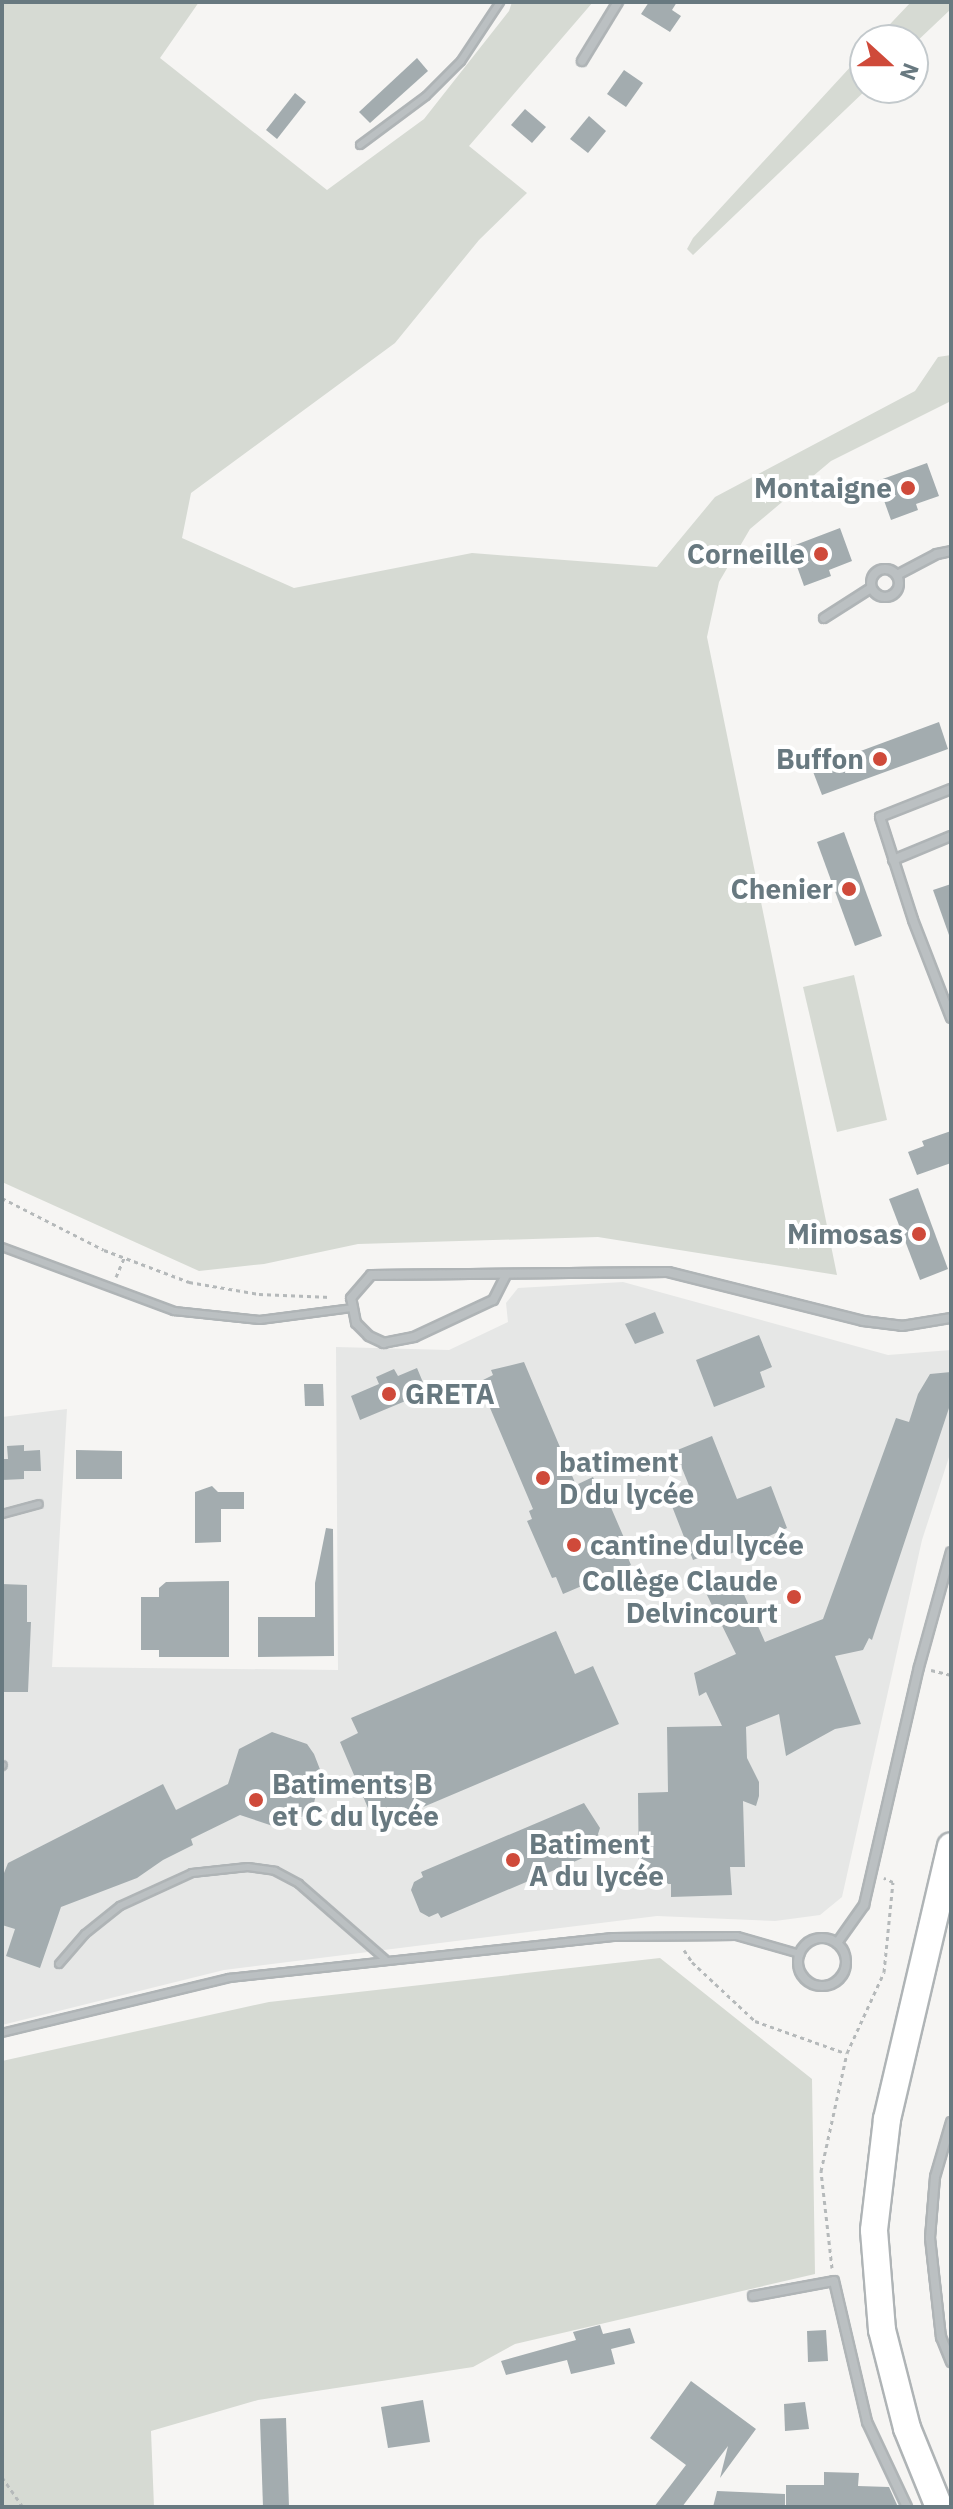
<!DOCTYPE html>
<html>
<head>
<meta charset="utf-8">
<style>
	body { margin:0 }
	#map { position:relative; width:953px; height:2509px; overflow:hidden; background:#f6f5f3; font-family:"IBM Plex Sans",sans-serif }
	div>[style] { position:absolute }
	[style*='--x'] { left:calc(var(--x)*1px); top:calc(var(--y)*1px); width:calc(var(--w)*1px); rotate:calc(var(--a)*1deg) }
	.built>* { inset:0; background:#e6e7e6 }
	.green>* { inset:0; background:#d6dad3 }
	.building>* { inset:0; background:#a3acaf }
	.path>* { height:3px; margin-top:-1.5px; transform-origin:0; background:repeating-linear-gradient(90deg,#b5b9ba 0 4px,transparent 0 8px) }
	.roads { filter:drop-shadow(2px 0 #afb4b6) drop-shadow(-2px 0 #afb4b6) drop-shadow(0 2px #afb4b6) drop-shadow(0 -2px #afb4b6) }
	.service>* { height:6px; margin:-3px; padding:0 3px; transform-origin:3px; border-radius:3px; background:#bbc0c2 }
	.minor>* { height:8px; margin:-4px; padding:0 4px; transform-origin:4px; border-radius:4px; background:#bbc0c2 }
	.minor>.ring { margin:-4px; padding:0; box-sizing:content-box; background:none; border:8px solid #bbc0c2; border-radius:50% }
	.primary>* { height:26px; margin:-13px; padding:0 13px; transform-origin:13px; border-radius:13px; background:#fff }
	.dots>* { width:22px; height:22px; translate:-50% -50%; box-sizing:border-box; border:4px solid #fff; border-radius:50% }
	span { translate:-50% -50%; white-space:nowrap; text-align:center; line-height:1.15; -webkit-text-stroke:8px #fff; paint-order:stroke }
	.poi-label { font-size:28px; color:#687980; font-weight:700 }
	.right { translate:-100% -50%; text-align:right }
	.left { translate:0 -50%; text-align:left }
	.frame { position:absolute; inset:0; border:4px solid #687980; pointer-events:none }
	.north { position:absolute; left:849px; top:24px; width:80px; height:80px; box-sizing:border-box; background:#fff; border:2px solid #c3c9cc; border-radius:50%; rotate:111deg; font-size:22px; font-weight:700; line-height:32px; text-align:center; color:#687980 }
	.north::after { content:''; display:block; margin:auto; width:28px; height:36px; background:#cf4a3a; clip-path:polygon(50% 0,100% 100%,50% 72%,0 100%) }
</style>
</head>
<body>
<div id="map">
	<div class="built">
		<div style="clip-path:polygon(623px 1282px,888px 1355px,951px 1350px,951px 1451px,922px 1540px,842px 1897px,820px 1915px,775px 1921px,657px 1916px,224px 1970px,2px 2025px,2px 1417px,67px 1409px,52px 1667px,338px 1670px,336px 1347px,449px 1350px,508px 1322px,506px 1303px,518px 1288px)"></div>
	</div>
	<div class="green">
		<div style="clip-path:polygon(2px 2px,199px 2px,160px 58px,327px 190px,424px 119px,509px 11px,512px 2px,593px 2px,469px 146px,527px 193px,479px 240px,395px 343px,191px 493px,182px 538px,294px 588px,472px 553px,657px 567px,715px 497px,915px 391px,938px 357px,951px 355px,951px 401px,831px 461px,750px 529px,719px 582px,707px 637px,837px 1275px,598px 1237px,358px 1244px,264px 1264px,199px 1271px,2px 1182px)"></div>
		<div style="clip-path:polygon(911px 2px,951px 2px,951px 9px,913px 45px,913px 40px,875px 40px)"></div>
		<div style="clip-path:polygon(865px 51px,865px 88px,868px 88px,693px 255px,687px 249px,693px 238px)"></div>
		<div style="clip-path:polygon(854px 975px,887px 1120px,837px 1132px,803px 987px)"></div>
		<div style="clip-path:polygon(660px 1958px,812px 2079px,815px 2274px,515px 2344px,473px 2367px,258px 2400px,151px 2431px,154px 2507px,2px 2507px,2px 2061px,269px 2002px)"></div>
	</div>
	<div class="building">
		<div style="clip-path:polygon(649px 2px,677px 2px,672px 10px,681px 16px,670px 32px,641px 14px)"></div>
		<div style="clip-path:polygon(417px 58px,428px 71px,370px 123px,359px 112px)"></div>
		<div style="clip-path:polygon(624px 70px,643px 83px,626px 107px,607px 94px)"></div>
		<div style="clip-path:polygon(295px 93px,306px 102px,277px 139px,266px 130px)"></div>
		<div style="clip-path:polygon(525px 109px,546px 127px,532px 143px,511px 125px)"></div>
		<div style="clip-path:polygon(589px 116px,606px 131px,588px 153px,570px 139px)"></div>
		<div style="clip-path:polygon(927px 463px,939px 496px,916px 504px,918px 510px,891px 520px,877px 481px)"></div>
		<div style="clip-path:polygon(840px 528px,852px 561px,829px 570px,831px 576px,804px 586px,790px 547px)"></div>
		<div style="clip-path:polygon(939px 722px,948px 749px,822px 795px,812px 769px)"></div>
		<div style="clip-path:polygon(844px 832px,882px 936px,855px 946px,817px 842px)"></div>
		<div style="clip-path:polygon(951px 884px,951px 935px,949px 935px,933px 890px)"></div>
		<div style="clip-path:polygon(951px 1131px,951px 1163px,917px 1175px,908px 1152px,924px 1146px,922px 1141px)"></div>
		<div style="clip-path:polygon(918px 1188px,948px 1269px,920px 1280px,889px 1199px)"></div>
		<div style="clip-path:polygon(655px 1312px,664px 1333px,635px 1344px,625px 1324px)"></div>
		<div style="clip-path:polygon(759px 1335px,772px 1367px,760px 1372px,765px 1387px,714px 1407px,696px 1360px)"></div>
		<div style="clip-path:polygon(524px 1362px,576px 1485px,593px 1477px,599px 1491px,603px 1489px,628px 1547px,624px 1548px,631px 1565px,563px 1594px,556px 1577px,552px 1578px,527px 1521px,532px 1519px,529px 1511px,533px 1509px,479px 1382px,493px 1375px,491px 1370px)"></div>
		<div style="clip-path:polygon(417px 1368px,427px 1392px,360px 1420px,351px 1396px,379px 1384px,376px 1377px,394px 1369px,398px 1376px)"></div>
		<div style="clip-path:polygon(951px 1372px,951px 1402px,872px 1640px,869px 1638px,863px 1650px,835px 1656px,861px 1724px,835px 1729px,786px 1756px,779px 1714px,746px 1727px,747px 1758px,759px 1782px,759px 1796px,756px 1806px,743px 1801px,745px 1867px,730px 1867px,732px 1895px,671px 1897px,671px 1884px,639px 1884px,638px 1793px,668px 1792px,667px 1727px,722px 1726px,706px 1692px,699px 1696px,694px 1673px,736px 1654px,706px 1593px,738px 1581px,765px 1642px,823px 1619px,896px 1418px,909px 1422px,918px 1394px,930px 1374px)"></div>
		<div style="clip-path:polygon(304px 1384px,323px 1384px,324px 1406px,305px 1406px)"></div>
		<div style="clip-path:polygon(712px 1436px,737px 1499px,771px 1486px,787px 1528px,721px 1558px,718px 1550px,693px 1560px,668px 1496px,690px 1488px,675px 1451px)"></div>
		<div style="clip-path:polygon(24px 1445px,24px 1451px,40px 1450px,41px 1471px,24px 1471px,24px 1479px,2px 1480px,2px 1459px,8px 1459px,7px 1446px)"></div>
		<div style="clip-path:polygon(76px 1450px,122px 1451px,122px 1479px,76px 1479px)"></div>
		<div style="clip-path:polygon(212px 1486px,218px 1492px,244px 1492px,244px 1509px,221px 1509px,221px 1542px,195px 1543px,195px 1492px)"></div>
		<div style="clip-path:polygon(326px 1528px,333px 1529px,334px 1656px,258px 1657px,258px 1617px,315px 1617px,315px 1583px)"></div>
		<div style="clip-path:polygon(229px 1581px,229px 1657px,159px 1657px,159px 1650px,141px 1650px,141px 1597px,159px 1597px,159px 1588px,166px 1582px)"></div>
		<div style="clip-path:polygon(2px 1584px,27px 1585px,27px 1622px,31px 1622px,28px 1692px,2px 1692px)"></div>
		<div style="clip-path:polygon(556px 1631px,575px 1674px,593px 1666px,619px 1724px,376px 1827px,340px 1742px,358px 1733px,351px 1718px)"></div>
		<div style="clip-path:polygon(272px 1732px,307px 1744px,314px 1754px,321px 1772px,312px 1812px,279px 1828px,240px 1815px,191px 1839px,193px 1845px,163px 1860px,137px 1878px,61px 1907px,40px 1968px,6px 1956px,15px 1929px,2px 1925px,2px 1878px,8px 1863px,163px 1784px,176px 1810px,228px 1784px,239px 1749px)"></div>
		<div style="clip-path:polygon(584px 1803px,600px 1828px,598px 1834px,604px 1849px,441px 1918px,438px 1913px,429px 1917px,420px 1912px,411px 1890px,414px 1882px,423px 1877px,421px 1872px)"></div>
		<div style="clip-path:polygon(600px 2325px,603px 2334px,630px 2328px,635px 2343px,611px 2349px,615px 2364px,571px 2374px,567px 2360px,506px 2375px,501px 2361px,576px 2340px,573px 2332px)"></div>
		<div style="clip-path:polygon(826px 2330px,828px 2361px,808px 2362px,807px 2331px)"></div>
		<div style="clip-path:polygon(691px 2381px,756px 2429px,720px 2478px,728px 2446px,682px 2507px,654px 2507px,686px 2465px,650px 2438px)"></div>
		<div style="clip-path:polygon(423px 2400px,430px 2442px,388px 2448px,381px 2407px)"></div>
		<div style="clip-path:polygon(805px 2402px,809px 2429px,785px 2431px,784px 2404px)"></div>
		<div style="clip-path:polygon(286px 2418px,289px 2507px,263px 2507px,260px 2419px)"></div>
		<div style="clip-path:polygon(824px 2472px,859px 2473px,858px 2486px,889px 2487px,898px 2507px,786px 2505px,786px 2485px,824px 2485px)"></div>
		<div style="clip-path:polygon(717px 2491px,785px 2494px,785px 2507px,713px 2507px)"></div>
	</div>
	<div class="path">
		<div style="--x:2;--y:1198;--w:114;--a:27"></div>
		<div style="--x:104;--y:1250;--w:91;--a:20.6"></div>
		<div style="--x:189;--y:1282;--w:71;--a:9.7"></div>
		<div style="--x:259;--y:1294;--w:72;--a:2.4"></div>
		<div style="--x:116;--y:1277;--w:21;--a:-67"></div>
		<div style="--x:931;--y:1670;--w:21;--a:14"></div>
		<div style="--x:684;--y:1950;--w:14;--a:56"></div>
		<div style="--x:692;--y:1962;--w:86;--a:43.1"></div>
		<div style="--x:755;--y:2021;--w:96;--a:19.6"></div>
		<div style="--x:832;--y:2268;--w:98;--a:-96.5"></div>
		<div style="--x:821;--y:2171;--w:121;--a:-77.6"></div>
		<div style="--x:847;--y:2053;--w:89;--a:-65.4"></div>
		<div style="--x:884;--y:1972;--w:90;--a:-84.3"></div>
		<div style="--x:893;--y:1882;--w:10;--a:-156"></div>
		<div style="--x:2;--y:2477;--w:37;--a:55"></div>
	</div>
	<div class="roads">
		<div class="service">
			<div style="--x:360;--y:145;--w:82;--a:-36.6"></div>
			<div style="--x:426;--y:96;--w:49;--a:-45"></div>
			<div style="--x:461;--y:61;--w:71;--a:-56.5"></div>
			<div style="--x:2;--y:1247;--w:184;--a:20.4"></div>
			<div style="--x:174;--y:1311;--w:86;--a:6"></div>
			<div style="--x:260;--y:1320;--w:94;--a:-7.4"></div>
			<div style="--x:2;--y:1514;--w:38;--a:-15"></div>
			<div style="--x:2;--y:1766;--w:1;--a:-45"></div>
			<div style="--x:59;--y:1964;--w:40;--a:-49"></div>
			<div style="--x:85;--y:1934;--w:45;--a:-38.7"></div>
			<div style="--x:120;--y:1906;--w:79;--a:-24.6"></div>
			<div style="--x:192;--y:1873;--w:56;--a:-6.1"></div>
			<div style="--x:248;--y:1867;--w:27;--a:8"></div>
			<div style="--x:275;--y:1871;--w:27;--a:28"></div>
			<div style="--x:299;--y:1884;--w:114;--a:41.1"></div>
			<div style="--x:2;--y:2033;--w:234;--a:-13.6"></div>
			<div style="--x:229;--y:1978;--w:386;--a:-6.1"></div>
			<div style="--x:613;--y:1937;--w:124;--a:-0.5"></div>
			<div style="--x:737;--y:1936;--w:66;--a:15.9"></div>
		</div>
		<div class="minor">
			<div style="--x:582;--y:61;--w:69;--a:-58.6"></div>
			<div class="ring" style="left:871px;top:569px;width:20px;height:20px"></div>
			<div style="--x:897;--y:575;--w:45;--a:-27.7"></div>
			<div style="--x:937;--y:554;--w:14;--a:-12"></div>
			<div style="--x:824;--y:618;--w:56;--a:-32.6"></div>
			<div style="--x:951;--y:789;--w:76;--a:158.5"></div>
			<div style="--x:880;--y:817;--w:108;--a:72.2"></div>
			<div style="--x:913;--y:920;--w:105;--a:68.8"></div>
			<div style="--x:893;--y:860;--w:63;--a:-22.5"></div>
			<div style="--x:506;--y:1275;--w:28;--a:117"></div>
			<div style="--x:493;--y:1300;--w:87;--a:154.9"></div>
			<div style="--x:414;--y:1337;--w:31;--a:169"></div>
			<div style="--x:384;--y:1343;--w:17;--a:-155"></div>
			<div style="--x:369;--y:1336;--w:18;--a:-135"></div>
			<div style="--x:356;--y:1323;--w:25;--a:-101"></div>
			<div style="--x:351;--y:1298;--w:30;--a:-49"></div>
			<div style="--x:371;--y:1275;--w:297;--a:-0.6"></div>
			<div style="--x:668;--y:1272;--w:201;--a:14.1"></div>
			<div style="--x:863;--y:1321;--w:39;--a:7"></div>
			<div style="--x:902;--y:1326;--w:50;--a:-9.3"></div>
			<div class="ring" style="left:798px;top:1938px;width:40px;height:40px"></div>
			<div style="--x:837;--y:1943;--w:47;--a:-54.6"></div>
			<div style="--x:864;--y:1905;--w:244;--a:-77"></div>
			<div style="--x:919;--y:1667;--w:119;--a:-74.5"></div>
			<div style="--x:951;--y:2122;--w:57;--a:106.2"></div>
			<div style="--x:935;--y:2177;--w:61;--a:94.7"></div>
			<div style="--x:930;--y:2238;--w:100;--a:83.7"></div>
			<div style="--x:941;--y:2337;--w:27;--a:68"></div>
			<div style="--x:753;--y:2296;--w:82;--a:-10.5"></div>
			<div style="--x:834;--y:2281;--w:145;--a:76.8"></div>
			<div style="--x:867;--y:2422;--w:94;--a:64.8"></div>
		</div>
		<div class="primary">
			<div style="--x:939;--y:2507;--w:85;--a:-112.1"></div>
			<div style="--x:907;--y:2428;--w:101;--a:-104.3"></div>
			<div style="--x:882;--y:2330;--w:100;--a:-94.6"></div>
			<div style="--x:874;--y:2230;--w:112;--a:-83.3"></div>
			<div style="--x:887;--y:2119;--w:280;--a:-76.8"></div>
		</div>
	</div>
	<div class="dots">
		<div style="left:908px;top:488px;background:#cf4a3a"></div>
		<div style="left:821px;top:554px;background:#cf4a3a"></div>
		<div style="left:880px;top:759px;background:#cf4a3a"></div>
		<div style="left:849px;top:889px;background:#cf4a3a"></div>
		<div style="left:919px;top:1234px;background:#cf4a3a"></div>
		<div style="left:389px;top:1394px;background:#cf4a3a"></div>
		<div style="left:543px;top:1478px;background:#cf4a3a"></div>
		<div style="left:574px;top:1545px;background:#cf4a3a"></div>
		<div style="left:794px;top:1597px;background:#cf4a3a"></div>
		<div style="left:256px;top:1800px;background:#cf4a3a"></div>
		<div style="left:513px;top:1860px;background:#cf4a3a"></div>
	</div>
	<div class="poi-label">
		<span class="right" style="left:892px;top:488px">Montaigne</span>
		<span class="right" style="left:805px;top:554px">Corneille</span>
		<span class="right" style="left:864px;top:759px">Buffon</span>
		<span class="right" style="left:833px;top:889px">Chenier</span>
		<span class="right" style="left:903px;top:1234px">Mimosas</span>
		<span class="left" style="left:405px;top:1394px">GRETA</span>
		<span class="left" style="left:559px;top:1478px">batiment<br>D du lycée</span>
		<span class="left" style="left:590px;top:1545px">cantine du lycée</span>
		<span class="right" style="left:778px;top:1597px">Collège Claude<br>Delvincourt</span>
		<span class="left" style="left:272px;top:1800px">Batiments B<br>et C du lycée</span>
		<span class="left" style="left:529px;top:1860px">Batiment<br>A du lycée</span>
	</div>
	<div class="frame"></div>
	<div class="north">N</div>
</div>
</body>
</html>
